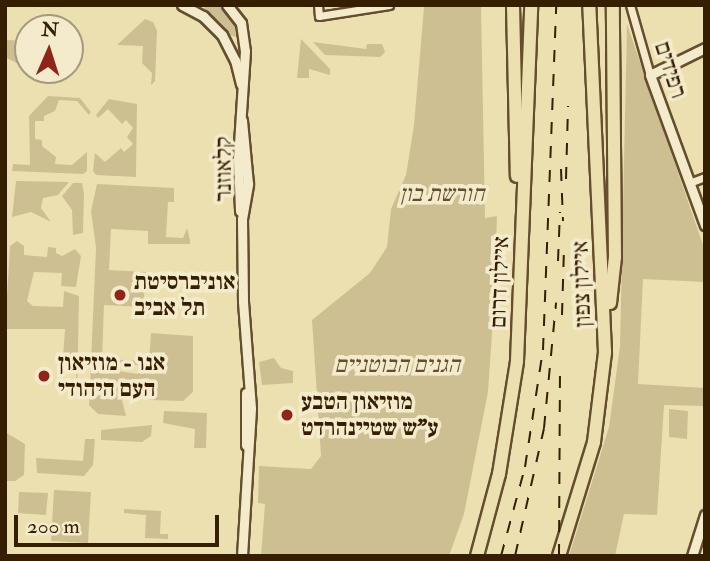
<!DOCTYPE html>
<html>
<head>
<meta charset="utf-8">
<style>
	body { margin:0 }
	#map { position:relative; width:710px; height:561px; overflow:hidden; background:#ede0b0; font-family:"IM FELL Double Pica","Frank Ruhl Libre",serif }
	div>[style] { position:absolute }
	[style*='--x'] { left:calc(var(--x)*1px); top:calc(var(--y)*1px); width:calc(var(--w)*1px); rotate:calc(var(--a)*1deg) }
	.green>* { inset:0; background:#cebf92 }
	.roads { filter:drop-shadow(2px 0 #644e2d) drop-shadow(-2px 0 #644e2d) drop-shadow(0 2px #644e2d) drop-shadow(0 -2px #644e2d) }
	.minor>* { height:7px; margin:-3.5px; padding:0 3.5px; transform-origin:3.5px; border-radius:3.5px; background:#f3ebcc }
	.tertiary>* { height:9px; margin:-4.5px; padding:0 4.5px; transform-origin:4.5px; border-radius:4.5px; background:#f3ebcc }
	.motorway>* { height:12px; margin:-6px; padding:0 6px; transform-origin:6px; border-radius:6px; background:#ede0b0 }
	.rail>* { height:2px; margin-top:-1px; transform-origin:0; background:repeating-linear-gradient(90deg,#361e01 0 12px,transparent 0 24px) }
	.dots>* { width:19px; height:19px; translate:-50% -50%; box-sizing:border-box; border:4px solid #f3ebcc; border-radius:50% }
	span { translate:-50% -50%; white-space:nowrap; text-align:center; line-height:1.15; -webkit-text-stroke:7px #f3ebcc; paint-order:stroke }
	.street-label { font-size:23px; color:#361e01 }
	.park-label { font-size:23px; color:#644e2c; font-style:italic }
	.poi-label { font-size:23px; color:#361e01; font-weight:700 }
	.left { translate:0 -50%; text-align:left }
	.frame { position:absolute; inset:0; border:7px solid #361e01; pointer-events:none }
	.north { position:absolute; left:14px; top:14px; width:70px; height:70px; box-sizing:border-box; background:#f3ebcc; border:2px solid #a7997b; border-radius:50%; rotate:3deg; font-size:19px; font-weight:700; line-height:28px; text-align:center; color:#361e01 }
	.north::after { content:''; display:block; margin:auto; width:24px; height:32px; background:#8f2418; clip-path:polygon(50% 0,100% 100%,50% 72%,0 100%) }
	.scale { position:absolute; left:14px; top:515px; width:205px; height:32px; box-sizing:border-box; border:4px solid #361e01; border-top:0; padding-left:9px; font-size:21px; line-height:24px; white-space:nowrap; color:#361e01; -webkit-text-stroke:5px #f3ebcc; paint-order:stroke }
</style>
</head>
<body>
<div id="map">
	<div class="green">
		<div style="clip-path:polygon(205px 5px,224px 5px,240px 24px,237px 37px,226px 34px,204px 13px)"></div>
		<div style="clip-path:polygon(481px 5px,485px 218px,497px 216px,494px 303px,488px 392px,464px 514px,449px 556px,261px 556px,265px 504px,258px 503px,259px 466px,311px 469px,321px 456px,312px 320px,370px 273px,387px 247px,391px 209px,406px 175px,414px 125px,424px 7px)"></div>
		<div style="clip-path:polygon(145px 19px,153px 22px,157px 31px,155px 81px,151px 85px,152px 73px,142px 63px,143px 46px,117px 45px)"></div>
		<div style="clip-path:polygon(627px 24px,705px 251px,705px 282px,643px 279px,638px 384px,705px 388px,705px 406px,664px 405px,657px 515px,624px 514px,615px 556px,569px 556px,609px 427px,620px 346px)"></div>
		<div style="clip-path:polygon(301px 39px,330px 69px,330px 75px,309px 69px,309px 78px,297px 78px)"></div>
		<div style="clip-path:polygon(6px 40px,28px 41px,28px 69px,5px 57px)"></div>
		<div style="clip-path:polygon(313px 42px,366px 49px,367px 44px,382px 44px,385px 52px,380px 57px,325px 55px)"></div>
		<div style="clip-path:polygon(48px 96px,80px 98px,91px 112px,89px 115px,77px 101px,59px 100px,55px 111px,44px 116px,44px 121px,35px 121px,35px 139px,42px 140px,42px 146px,56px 157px,55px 164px,72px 165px,87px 152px,87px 171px,83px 174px,12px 171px,13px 164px,30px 165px,29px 116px)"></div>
		<div style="clip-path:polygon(109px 99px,137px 104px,136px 177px,96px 175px,93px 171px,95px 153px,105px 162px,121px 148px,124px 152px,133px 144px,127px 137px,133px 128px,126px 120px,122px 124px,108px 109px,98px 118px,96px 115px)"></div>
		<div style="clip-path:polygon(16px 181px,69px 182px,58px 195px,43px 198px,41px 208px,51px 222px,31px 212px,12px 217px)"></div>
		<div style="clip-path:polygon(73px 183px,82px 183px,84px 194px,83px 233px,73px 235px,72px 210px,62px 196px)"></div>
		<div style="clip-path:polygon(97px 184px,174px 188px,174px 202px,168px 202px,166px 237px,183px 238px,187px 228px,190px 240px,190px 244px,148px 244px,148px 231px,111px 229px,109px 270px,146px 272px,143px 307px,104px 305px,102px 359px,149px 361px,151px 333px,193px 336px,193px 392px,183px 401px,150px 400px,143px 390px,122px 400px,126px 416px,98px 414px,89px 405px,91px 367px,138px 374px,138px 365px,91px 361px,96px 248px,91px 211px)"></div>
		<div style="clip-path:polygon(17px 241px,24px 246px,24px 255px,47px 257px,48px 247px,56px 248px,56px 253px,62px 256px,75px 249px,81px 256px,76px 287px,61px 286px,62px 273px,34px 272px,27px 301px,33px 306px,63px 307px,64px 291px,79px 296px,77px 404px,76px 366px,72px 358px,63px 357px,65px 329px,5px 329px,10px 246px)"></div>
		<div style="clip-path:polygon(274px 358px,281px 368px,293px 371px,293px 383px,262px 385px,259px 362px)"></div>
		<div style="clip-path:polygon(669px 409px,688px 411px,687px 439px,669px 437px)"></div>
		<div style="clip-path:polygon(164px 411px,207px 413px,206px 448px,194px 448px,195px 429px,163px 423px)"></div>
		<div style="clip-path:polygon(152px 425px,151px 436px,142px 442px,101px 440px,101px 430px)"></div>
		<div style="clip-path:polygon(5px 432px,25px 444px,24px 475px,15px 481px,5px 481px)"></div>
		<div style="clip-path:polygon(85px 439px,95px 439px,93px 465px,84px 476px,37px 473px,36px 458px,83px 461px)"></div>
		<div style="clip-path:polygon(54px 490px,91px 492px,88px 543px,51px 541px)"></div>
		<div style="clip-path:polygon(19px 492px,48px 493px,46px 515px,18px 513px)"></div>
		<div style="clip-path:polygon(124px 509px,161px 511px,160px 534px,168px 534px,168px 539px,145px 538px,146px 515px,124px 513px)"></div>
	</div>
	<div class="roads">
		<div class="minor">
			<div style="--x:318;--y:5;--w:11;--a:85"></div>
			<div style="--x:319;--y:16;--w:71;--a:-8.9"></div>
			<div style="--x:630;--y:5;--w:73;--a:74.1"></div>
			<div style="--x:689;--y:183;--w:17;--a:-21"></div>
		</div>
		<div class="tertiary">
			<div style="--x:182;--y:5;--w:24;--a:28"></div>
			<div style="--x:203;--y:16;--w:27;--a:45"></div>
			<div style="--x:222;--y:35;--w:28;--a:63"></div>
			<div style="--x:235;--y:60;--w:25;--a:76"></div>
			<div style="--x:227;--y:5;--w:23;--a:52"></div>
			<div style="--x:241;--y:23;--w:28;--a:82"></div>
			<div style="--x:245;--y:51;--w:107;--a:93.7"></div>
			<div style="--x:238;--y:158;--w:53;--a:87.8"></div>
			<div style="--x:705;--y:48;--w:61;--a:153.9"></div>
			<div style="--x:650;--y:75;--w:160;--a:69.9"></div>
			<div style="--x:246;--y:393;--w:52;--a:90"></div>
			<div style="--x:242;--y:556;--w:148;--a:-86.5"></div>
			<div style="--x:251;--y:408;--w:107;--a:-94.3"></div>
			<div style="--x:243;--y:301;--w:82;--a:-90.7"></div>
			<div style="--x:242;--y:219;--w:36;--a:-80"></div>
			<div style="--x:248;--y:184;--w:64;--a:-95.4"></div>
			<div style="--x:692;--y:556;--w:43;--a:-72.4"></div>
		</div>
		<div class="motorway">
			<div style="--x:513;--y:5;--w:171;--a:88.7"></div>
			<div style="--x:610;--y:303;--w:46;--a:-83.8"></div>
			<div style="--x:615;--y:257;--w:252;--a:-90.5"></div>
			<div style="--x:477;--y:556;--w:85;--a:-75"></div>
			<div style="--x:499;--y:474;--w:114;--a:-80.9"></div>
			<div style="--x:517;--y:361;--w:356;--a:-87.7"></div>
			<div style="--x:559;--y:556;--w:119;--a:-72.9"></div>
			<div style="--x:594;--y:442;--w:91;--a:-83"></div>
			<div style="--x:605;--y:352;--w:347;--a:-92.6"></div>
		</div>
	</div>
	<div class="rail">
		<div style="--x:561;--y:169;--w:52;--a:87.8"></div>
		<div style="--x:566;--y:179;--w:73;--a:-88.4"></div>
		<div style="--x:558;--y:261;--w:49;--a:-87.7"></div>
		<div style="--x:562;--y:315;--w:66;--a:-88.3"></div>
		<div style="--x:501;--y:556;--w:92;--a:-74.9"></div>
		<div style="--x:525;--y:467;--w:118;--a:-81.3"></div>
		<div style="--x:543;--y:350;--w:345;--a:-87.8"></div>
		<div style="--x:515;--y:556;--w:131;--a:-77.2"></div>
		<div style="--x:544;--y:428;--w:126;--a:-84.5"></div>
		<div style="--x:559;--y:556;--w:188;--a:-89.7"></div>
	</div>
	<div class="dots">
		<div style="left:120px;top:295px;background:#8f2418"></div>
		<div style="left:44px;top:376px;background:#8f2418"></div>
		<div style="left:287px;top:415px;background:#8f2418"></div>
	</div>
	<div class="street-label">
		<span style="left:670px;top:70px;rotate:72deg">רפידים</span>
		<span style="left:224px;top:169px;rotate:-90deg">קלאוזנר</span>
		<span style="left:500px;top:282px;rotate:-88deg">איילון דרום</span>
		<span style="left:582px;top:284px;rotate:-92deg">איילון צפון</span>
	</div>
	<div class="park-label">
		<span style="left:442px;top:194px">חורשת בון</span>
		<span style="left:397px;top:365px">הגנים הבוטניים</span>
	</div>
	<div class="poi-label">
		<span class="left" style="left:134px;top:295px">אוניברסיטת<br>תל אביב</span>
		<span class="left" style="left:58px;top:376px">אנו - מוזיאון<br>העם היהודי</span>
		<span class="left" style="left:301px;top:415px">מוזיאון הטבע<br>ע"ש שטיינהרדט</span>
	</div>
	<div class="frame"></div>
	<div class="north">N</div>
	<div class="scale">200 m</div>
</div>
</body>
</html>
